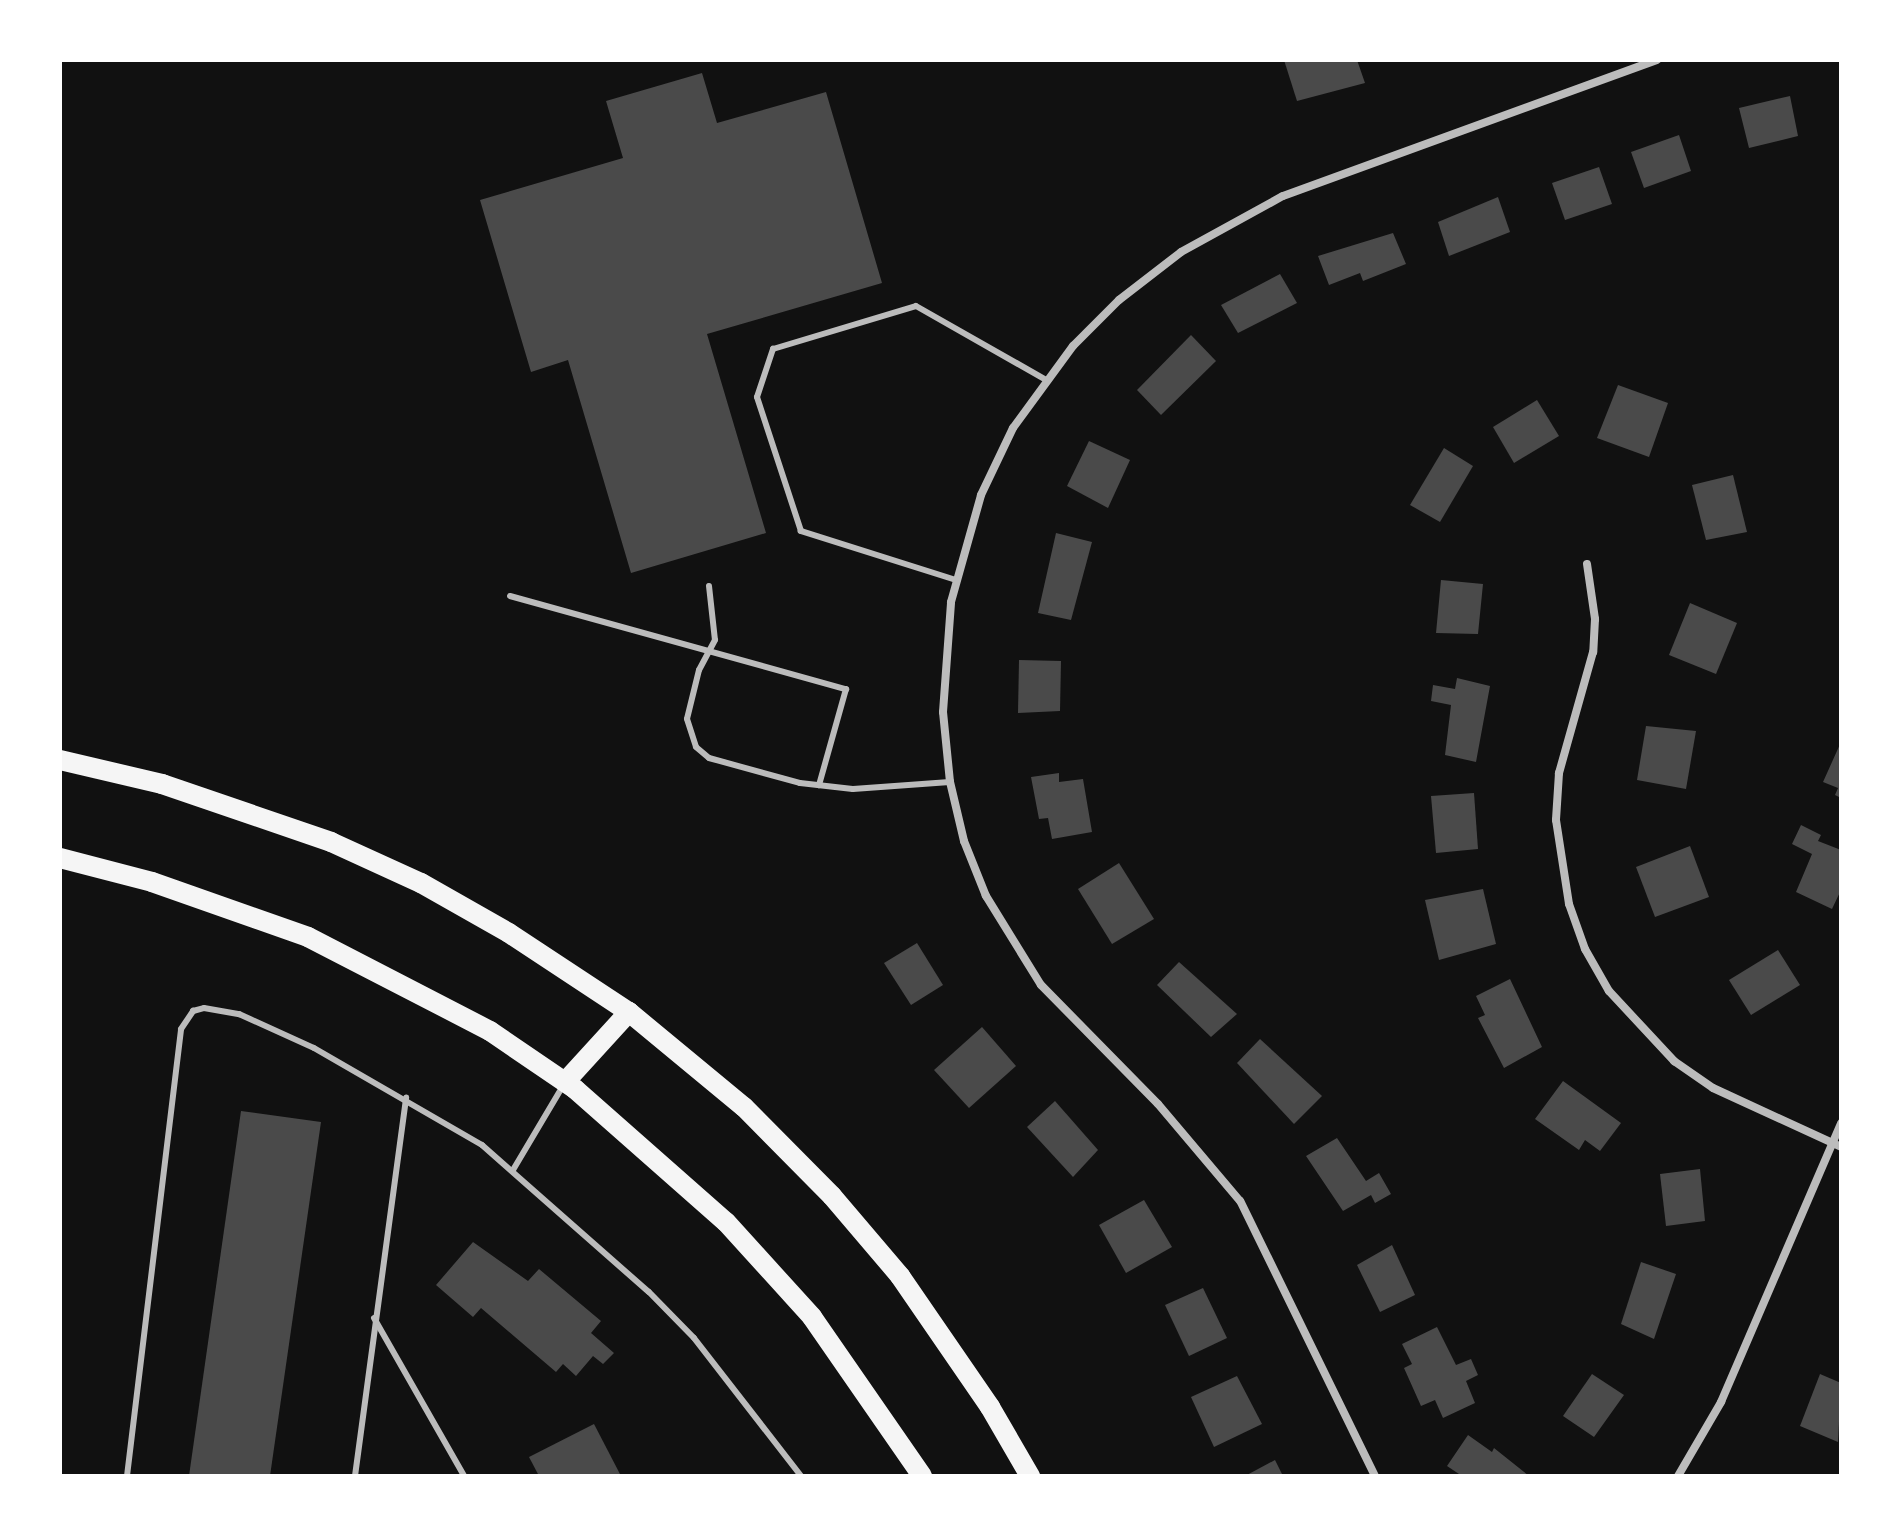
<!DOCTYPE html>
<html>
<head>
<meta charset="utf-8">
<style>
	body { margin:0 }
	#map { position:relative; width:1901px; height:1536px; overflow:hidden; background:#111; font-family:Spectral,serif }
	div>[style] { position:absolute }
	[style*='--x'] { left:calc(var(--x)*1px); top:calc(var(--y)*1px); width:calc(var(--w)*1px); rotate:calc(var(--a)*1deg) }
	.building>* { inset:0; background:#4a4a4a }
	.service>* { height:6px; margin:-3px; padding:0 3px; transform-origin:3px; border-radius:3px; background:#bcbcbc }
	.minor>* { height:8px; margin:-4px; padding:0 4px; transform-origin:4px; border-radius:4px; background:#bcbcbc }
	.primary>* { height:20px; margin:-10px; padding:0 10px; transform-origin:10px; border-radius:10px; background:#f5f5f5 }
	span { translate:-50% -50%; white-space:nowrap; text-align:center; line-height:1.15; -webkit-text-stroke:7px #fff; paint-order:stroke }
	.frame { position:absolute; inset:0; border:62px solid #fff; pointer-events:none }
</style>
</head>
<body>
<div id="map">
	<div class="building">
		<div style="clip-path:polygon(1284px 60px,1357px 60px,1365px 83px,1297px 101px)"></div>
		<div style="clip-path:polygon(702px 73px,717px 123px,826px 92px,882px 283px,707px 334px,766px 533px,631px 573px,568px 360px,531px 372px,480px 200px,623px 158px,606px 101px)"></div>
		<div style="clip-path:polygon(1790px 96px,1798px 136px,1749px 148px,1739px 108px)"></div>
		<div style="clip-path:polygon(1679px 135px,1691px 171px,1644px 188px,1631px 152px)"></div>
		<div style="clip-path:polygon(1599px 167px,1612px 204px,1565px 220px,1552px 183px)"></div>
		<div style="clip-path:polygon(1498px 197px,1510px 232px,1449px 256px,1438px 222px)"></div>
		<div style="clip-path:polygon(1393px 233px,1406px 264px,1363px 281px,1360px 273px,1329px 285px,1318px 256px)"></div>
		<div style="clip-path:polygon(1280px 274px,1297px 303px,1238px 333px,1221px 305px)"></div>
		<div style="clip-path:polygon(1191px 335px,1216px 361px,1161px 415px,1137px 390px)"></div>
		<div style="clip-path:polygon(1618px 385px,1668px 403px,1649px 457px,1597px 438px)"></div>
		<div style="clip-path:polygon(1537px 400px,1559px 436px,1514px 463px,1493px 427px)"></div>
		<div style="clip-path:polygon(1089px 441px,1130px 460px,1108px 508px,1067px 486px)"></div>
		<div style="clip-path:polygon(1444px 448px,1473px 466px,1440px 522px,1410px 505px)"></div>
		<div style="clip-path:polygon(1733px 475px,1747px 532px,1706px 540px,1692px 485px)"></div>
		<div style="clip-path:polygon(1056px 533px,1092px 542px,1071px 620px,1038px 613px)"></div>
		<div style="clip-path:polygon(1441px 580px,1483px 584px,1478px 634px,1436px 633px)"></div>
		<div style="clip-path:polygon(1690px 603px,1737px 623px,1716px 674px,1669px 655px)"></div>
		<div style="clip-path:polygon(1019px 660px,1061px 661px,1060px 711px,1018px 713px)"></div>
		<div style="clip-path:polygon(1457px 678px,1490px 686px,1476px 762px,1445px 755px,1451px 705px,1431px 701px,1433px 685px,1455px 689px)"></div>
		<div style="clip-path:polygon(1646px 726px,1696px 731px,1686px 789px,1637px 780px)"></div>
		<div style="clip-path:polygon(1841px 742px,1841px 798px,1835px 795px,1838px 788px,1823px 782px)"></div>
		<div style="clip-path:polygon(1059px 773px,1059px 782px,1083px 779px,1092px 832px,1052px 839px,1048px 818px,1039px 819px,1031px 777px)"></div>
		<div style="clip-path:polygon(1474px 793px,1478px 849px,1436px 853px,1431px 796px)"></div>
		<div style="clip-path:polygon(1801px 825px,1821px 835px,1818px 841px,1841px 850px,1841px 890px,1832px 909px,1796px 892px,1812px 854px,1792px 844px)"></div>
		<div style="clip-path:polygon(1690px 846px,1709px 897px,1655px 917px,1636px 867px)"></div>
		<div style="clip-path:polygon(1119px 863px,1154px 919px,1112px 944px,1078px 889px)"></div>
		<div style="clip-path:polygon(1483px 889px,1496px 944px,1439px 960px,1425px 900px)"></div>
		<div style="clip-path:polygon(917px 943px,943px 985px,911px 1005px,884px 963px)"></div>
		<div style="clip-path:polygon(1778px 950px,1800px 985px,1751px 1015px,1729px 980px)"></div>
		<div style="clip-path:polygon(1179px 962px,1237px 1014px,1211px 1037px,1157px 985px)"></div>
		<div style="clip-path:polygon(1510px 979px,1542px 1047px,1504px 1068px,1478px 1018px,1485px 1015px,1476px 996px)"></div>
		<div style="clip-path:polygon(982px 1027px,1016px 1066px,969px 1108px,934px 1070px)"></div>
		<div style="clip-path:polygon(1260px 1039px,1322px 1096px,1294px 1124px,1237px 1063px)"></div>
		<div style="clip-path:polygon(1563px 1081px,1621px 1123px,1600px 1151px,1585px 1140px,1579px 1150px,1535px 1119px)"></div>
		<div style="clip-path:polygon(1055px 1101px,1098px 1150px,1073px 1177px,1027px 1127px)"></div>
		<div style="clip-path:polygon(241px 1111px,321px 1122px,270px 1476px,189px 1476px)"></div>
		<div style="clip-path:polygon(1337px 1138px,1366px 1181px,1379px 1173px,1391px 1194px,1375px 1203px,1371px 1195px,1343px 1211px,1306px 1156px)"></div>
		<div style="clip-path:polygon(1700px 1169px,1705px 1221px,1666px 1226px,1660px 1174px)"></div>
		<div style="clip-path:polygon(1144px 1200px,1172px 1247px,1126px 1273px,1099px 1225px)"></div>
		<div style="clip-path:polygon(473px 1242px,528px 1281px,539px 1269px,601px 1321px,591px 1333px,614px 1353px,603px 1364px,593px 1356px,576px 1376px,563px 1364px,556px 1372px,481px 1308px,473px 1317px,436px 1285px)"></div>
		<div style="clip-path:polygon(1392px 1245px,1415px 1295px,1380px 1312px,1357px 1265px)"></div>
		<div style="clip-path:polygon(1641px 1262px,1676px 1274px,1654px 1339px,1621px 1324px)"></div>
		<div style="clip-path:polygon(1203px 1288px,1227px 1338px,1189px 1356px,1165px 1305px)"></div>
		<div style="clip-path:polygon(1437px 1327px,1456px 1365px,1471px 1359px,1478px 1375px,1466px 1381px,1475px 1403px,1443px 1418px,1435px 1400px,1421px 1406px,1404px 1368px,1412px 1364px,1402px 1344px)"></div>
		<div style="clip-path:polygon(1592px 1374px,1624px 1395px,1594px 1437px,1563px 1416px)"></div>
		<div style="clip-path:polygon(1820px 1374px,1841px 1383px,1838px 1442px,1800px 1426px)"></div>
		<div style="clip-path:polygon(1237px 1376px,1262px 1424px,1214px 1447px,1191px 1397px)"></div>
		<div style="clip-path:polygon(594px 1424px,621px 1476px,539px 1476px,529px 1457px)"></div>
		<div style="clip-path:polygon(1468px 1435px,1492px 1452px,1494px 1448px,1529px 1476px,1462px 1476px,1447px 1466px)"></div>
		<div style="clip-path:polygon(1275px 1460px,1283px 1476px,1245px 1476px)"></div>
	</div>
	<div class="service">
		<div style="--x:956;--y:580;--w:163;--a:-162.5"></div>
		<div style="--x:801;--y:531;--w:141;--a:-108.2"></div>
		<div style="--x:757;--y:397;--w:51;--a:-71.6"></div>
		<div style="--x:773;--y:349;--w:149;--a:-16.7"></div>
		<div style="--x:916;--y:306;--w:150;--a:29.6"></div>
		<div style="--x:709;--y:586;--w:54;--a:83.7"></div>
		<div style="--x:715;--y:640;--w:34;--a:118"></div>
		<div style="--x:699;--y:670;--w:50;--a:103.8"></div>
		<div style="--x:687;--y:719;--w:29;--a:72"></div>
		<div style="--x:696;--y:747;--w:17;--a:40"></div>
		<div style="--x:709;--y:758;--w:94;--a:15.4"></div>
		<div style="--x:800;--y:783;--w:53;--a:6.5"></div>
		<div style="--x:853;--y:789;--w:97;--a:-4.1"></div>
		<div style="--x:510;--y:596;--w:349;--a:15.5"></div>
		<div style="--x:846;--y:689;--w:100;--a:105.7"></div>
		<div style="--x:513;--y:1170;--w:100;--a:-59.3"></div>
		<div style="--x:374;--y:1318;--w:182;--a:60.3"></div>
		<div style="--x:127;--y:1476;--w:450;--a:-83.1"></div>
		<div style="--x:181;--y:1029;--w:22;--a:-56"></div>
		<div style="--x:193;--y:1011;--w:11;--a:-15"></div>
		<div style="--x:204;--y:1008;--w:36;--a:10"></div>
		<div style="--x:239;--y:1014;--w:82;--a:24.4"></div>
		<div style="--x:314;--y:1048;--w:194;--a:30"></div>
		<div style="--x:482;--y:1145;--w:222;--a:41.4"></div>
		<div style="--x:649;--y:1292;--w:64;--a:45.6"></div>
		<div style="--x:694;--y:1338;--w:175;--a:52.2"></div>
		<div style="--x:355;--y:1476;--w:382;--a:-82.3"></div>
	</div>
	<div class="minor">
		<div style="--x:1587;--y:564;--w:56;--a:81.7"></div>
		<div style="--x:1595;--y:619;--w:33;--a:93"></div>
		<div style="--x:1593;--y:652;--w:126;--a:105.7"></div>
		<div style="--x:1559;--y:773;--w:47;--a:93.7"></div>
		<div style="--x:1556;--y:820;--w:85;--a:81.2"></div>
		<div style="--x:1569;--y:904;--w:48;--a:70.4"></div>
		<div style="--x:1585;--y:949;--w:48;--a:60.3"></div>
		<div style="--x:1609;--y:991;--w:96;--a:47.1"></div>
		<div style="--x:1674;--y:1061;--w:47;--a:34.7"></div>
		<div style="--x:1713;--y:1088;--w:141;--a:24.7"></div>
		<div style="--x:1375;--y:1476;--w:306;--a:-116.1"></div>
		<div style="--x:1240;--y:1201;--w:127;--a:-130.2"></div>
		<div style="--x:1158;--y:1104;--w:167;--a:-134.5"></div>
		<div style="--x:1041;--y:985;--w:105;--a:-121.7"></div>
		<div style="--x:986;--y:896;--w:59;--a:-111.8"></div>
		<div style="--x:964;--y:841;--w:61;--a:-103.3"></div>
		<div style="--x:950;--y:782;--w:70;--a:-95.7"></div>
		<div style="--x:943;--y:712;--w:110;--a:-85.8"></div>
		<div style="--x:951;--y:602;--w:111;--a:-74.3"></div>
		<div style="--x:981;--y:495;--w:74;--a:-64.5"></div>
		<div style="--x:1013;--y:428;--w:102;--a:-53.8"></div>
		<div style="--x:1073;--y:346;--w:65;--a:-45"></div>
		<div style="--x:1119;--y:300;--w:78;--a:-37.7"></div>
		<div style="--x:1181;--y:252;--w:116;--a:-28.8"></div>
		<div style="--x:1283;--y:196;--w:398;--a:-20"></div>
		<div style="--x:1678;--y:1476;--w:86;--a:-59.8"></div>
		<div style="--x:1721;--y:1402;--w:304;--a:-66.7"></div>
	</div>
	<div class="primary">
		<div style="--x:60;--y:760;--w:105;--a:13.2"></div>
		<div style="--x:162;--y:784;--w:179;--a:18.9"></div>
		<div style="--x:331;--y:842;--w:99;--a:24.5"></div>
		<div style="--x:421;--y:883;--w:101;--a:29.6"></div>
		<div style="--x:509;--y:933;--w:144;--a:33.4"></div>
		<div style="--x:629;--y:1012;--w:149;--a:39.6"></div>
		<div style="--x:744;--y:1107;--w:125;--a:45.3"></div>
		<div style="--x:832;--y:1196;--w:105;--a:49.6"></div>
		<div style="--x:900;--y:1276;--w:159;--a:55.5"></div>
		<div style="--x:990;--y:1407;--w:80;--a:59.9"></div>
		<div style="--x:60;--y:858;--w:95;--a:14.6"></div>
		<div style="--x:152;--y:882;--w:165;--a:19.4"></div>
		<div style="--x:308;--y:937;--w:205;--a:27.3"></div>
		<div style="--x:490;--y:1031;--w:103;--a:34.3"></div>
		<div style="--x:575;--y:1089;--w:201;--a:41.4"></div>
		<div style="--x:726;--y:1222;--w:128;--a:47.8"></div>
		<div style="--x:812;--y:1317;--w:193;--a:55.3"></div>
		<div style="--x:565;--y:1082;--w:95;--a:-47.6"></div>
	</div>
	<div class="frame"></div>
</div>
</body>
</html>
